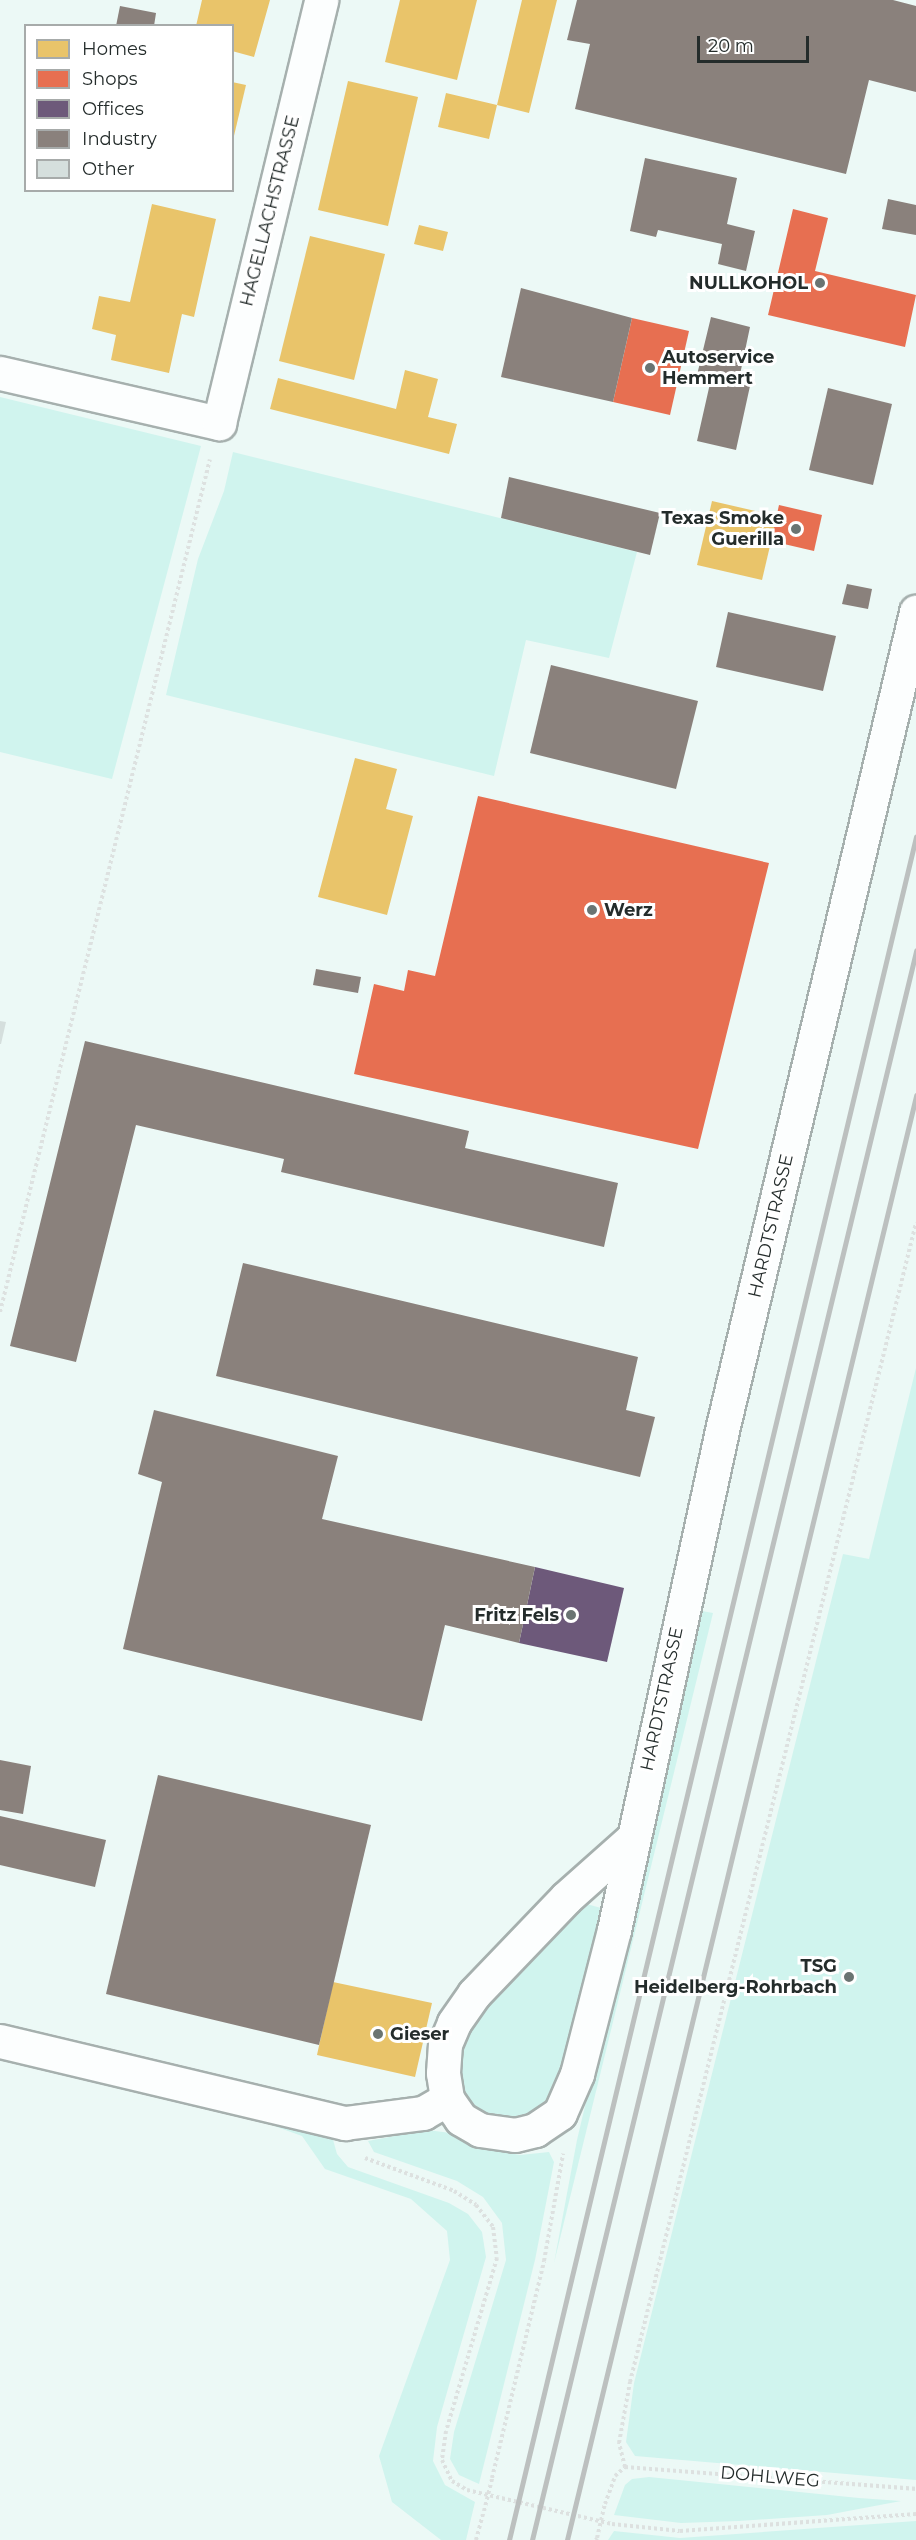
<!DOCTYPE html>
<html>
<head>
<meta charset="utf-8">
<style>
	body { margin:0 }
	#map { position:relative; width:916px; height:2540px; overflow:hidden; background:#ecf9f6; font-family:Montserrat,sans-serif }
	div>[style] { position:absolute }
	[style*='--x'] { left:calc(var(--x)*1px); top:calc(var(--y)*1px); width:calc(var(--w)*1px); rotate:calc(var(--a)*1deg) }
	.green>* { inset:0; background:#d0f4ee }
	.homes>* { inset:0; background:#e9c46a }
	.shops>* { inset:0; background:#e76f51 }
	.offices>* { inset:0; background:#6d597a }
	.industry>* { inset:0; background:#8a817c }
	.building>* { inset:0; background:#d5dfdd }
	.path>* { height:4px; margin-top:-2px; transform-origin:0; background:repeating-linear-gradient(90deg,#dde1e0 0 3px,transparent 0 6px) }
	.roads { filter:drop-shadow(2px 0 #a6b0ae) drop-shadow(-2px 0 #a6b0ae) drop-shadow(0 2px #a6b0ae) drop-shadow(0 -2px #a6b0ae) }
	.street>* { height:33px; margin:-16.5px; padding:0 16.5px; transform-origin:16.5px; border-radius:16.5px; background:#fcfefe }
	.rail>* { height:4.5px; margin:-2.25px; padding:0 2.25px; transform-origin:2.25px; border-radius:2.25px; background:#bcc0bf }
	.path-bridge>* { height:4px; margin-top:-2px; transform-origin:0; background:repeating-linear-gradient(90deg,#dde1e0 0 3px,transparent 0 6px) }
	.dots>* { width:16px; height:16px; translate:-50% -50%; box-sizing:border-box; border:3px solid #fff; border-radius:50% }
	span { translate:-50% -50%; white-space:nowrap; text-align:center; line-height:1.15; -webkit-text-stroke:6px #fff; paint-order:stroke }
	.street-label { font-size:18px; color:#242c2b }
	.poi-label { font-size:18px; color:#242c2b; font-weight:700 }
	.right { translate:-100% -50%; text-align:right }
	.left { translate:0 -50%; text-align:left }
	.legend { position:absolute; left:24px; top:24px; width:210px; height:168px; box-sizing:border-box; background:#fff; border:2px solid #a7abaa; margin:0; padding:8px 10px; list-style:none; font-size:18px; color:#242c2b }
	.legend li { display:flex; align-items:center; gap:12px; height:30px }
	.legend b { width:30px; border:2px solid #a7abaa }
	.scale { position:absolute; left:697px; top:36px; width:112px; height:27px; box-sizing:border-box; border:3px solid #242c2b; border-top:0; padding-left:8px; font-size:18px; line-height:21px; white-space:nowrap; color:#242c2b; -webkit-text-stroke:4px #fff; paint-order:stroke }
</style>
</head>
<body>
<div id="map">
	<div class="green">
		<div style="clip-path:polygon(0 397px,201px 446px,112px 779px,0 752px)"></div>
		<div style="clip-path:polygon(233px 452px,637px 552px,609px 658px,526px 640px,494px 776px,166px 695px,198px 559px,224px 491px)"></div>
		<div style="clip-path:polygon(916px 1368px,916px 2480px,635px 2456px,626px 2442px,634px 2383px,843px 1554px,869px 1559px)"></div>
		<div style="clip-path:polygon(702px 1611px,713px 1613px,554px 2263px,577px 2140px)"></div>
		<div style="clip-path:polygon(583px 1903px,601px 1908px,605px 1919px,561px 2083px,541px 2106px,522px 2117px,491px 2115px,471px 2105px,462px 2089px,456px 2066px,461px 2046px,473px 2023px)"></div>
		<div style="clip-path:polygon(227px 2109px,332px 2136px,337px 2154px,348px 2167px,449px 2203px,468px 2214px,482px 2232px,486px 2257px,437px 2427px,433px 2461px,445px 2485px,475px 2502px,466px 2540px,441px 2540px,392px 2502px,379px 2456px,450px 2260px,447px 2231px,411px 2199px,325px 2169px,302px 2136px)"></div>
		<div style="clip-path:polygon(427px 2130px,451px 2133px,470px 2146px,520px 2155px,549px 2152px,554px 2162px,535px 2260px,479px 2484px,459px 2475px,450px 2459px,454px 2432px,506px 2260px,502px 2223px,483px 2197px,457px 2181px,374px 2152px,368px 2141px)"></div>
		<div style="clip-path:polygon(649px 2477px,859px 2498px,901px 2501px,827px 2515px,739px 2521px,681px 2523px,614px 2515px,625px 2485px,632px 2479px)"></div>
		<div style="clip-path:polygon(916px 2521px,916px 2540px,608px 2540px,614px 2531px,680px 2538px)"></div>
	</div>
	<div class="homes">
		<div style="clip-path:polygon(202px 0,270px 0,254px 57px,232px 51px,232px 26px,196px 26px)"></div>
		<div style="clip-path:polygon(400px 0,477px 0,457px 80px,385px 62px)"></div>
		<div style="clip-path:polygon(522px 0,557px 0,529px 113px,497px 105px,489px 139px,438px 127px,446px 93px,497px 105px)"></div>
		<div style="clip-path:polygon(348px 81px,418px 97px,388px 226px,318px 210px)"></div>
		<div style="clip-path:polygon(232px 82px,246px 85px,233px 140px,232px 140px)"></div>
		<div style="clip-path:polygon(152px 204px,216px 219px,194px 317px,182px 314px,169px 373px,111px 360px,116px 335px,92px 329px,99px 296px,130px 302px)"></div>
		<div style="clip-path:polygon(419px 225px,448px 232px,443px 251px,414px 244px)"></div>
		<div style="clip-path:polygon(310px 236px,385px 254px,354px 380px,279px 361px)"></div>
		<div style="clip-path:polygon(405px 370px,438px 379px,428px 417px,457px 424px,449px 454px,270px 409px,278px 378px,396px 409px)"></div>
		<div style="clip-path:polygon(712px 501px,777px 516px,762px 580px,697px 565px)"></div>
		<div style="clip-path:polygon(355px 758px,397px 769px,386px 809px,413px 816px,387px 915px,318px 897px)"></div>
		<div style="clip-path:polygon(333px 1982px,432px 2003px,415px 2077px,317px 2055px)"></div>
	</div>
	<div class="shops">
		<div style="clip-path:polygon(793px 209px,828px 218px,815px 271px,916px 295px,905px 347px,768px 315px)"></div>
		<div style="clip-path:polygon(632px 318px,689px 331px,670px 415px,613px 402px)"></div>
		<div style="clip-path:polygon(779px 505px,822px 515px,814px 551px,771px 541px)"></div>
		<div style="clip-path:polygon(478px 796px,769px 863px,698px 1149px,354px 1074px,374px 984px,404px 991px,408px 970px,435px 976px)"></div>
	</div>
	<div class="offices">
		<div style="clip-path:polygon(535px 1567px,624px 1588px,607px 1662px,519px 1643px)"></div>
	</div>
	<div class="industry">
		<div style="clip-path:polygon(577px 0,893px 0,916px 6px,916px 92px,869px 80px,846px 174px,575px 109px,590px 44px,567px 40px)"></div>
		<div style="clip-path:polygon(120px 6px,156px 13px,154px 26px,116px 26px)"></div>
		<div style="clip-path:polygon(645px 158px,737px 178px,727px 224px,755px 231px,746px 271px,718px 264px,722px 244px,658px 230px,656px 237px,630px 231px)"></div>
		<div style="clip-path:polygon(888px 199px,916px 205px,916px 235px,882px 229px)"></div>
		<div style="clip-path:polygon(521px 288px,632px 318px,613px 402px,501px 377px)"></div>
		<div style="clip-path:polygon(711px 317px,750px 327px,738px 384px,750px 386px,736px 450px,697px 441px,711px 379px,697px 375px)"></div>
		<div style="clip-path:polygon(828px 388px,892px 404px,873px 485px,809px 470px)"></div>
		<div style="clip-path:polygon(509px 477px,660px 513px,650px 555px,501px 518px)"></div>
		<div style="clip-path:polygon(847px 584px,872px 589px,868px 609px,842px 604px)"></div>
		<div style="clip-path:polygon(728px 612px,836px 636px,823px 691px,716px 667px)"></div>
		<div style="clip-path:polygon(551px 665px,698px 701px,676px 789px,530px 753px)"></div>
		<div style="clip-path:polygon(316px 969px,361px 977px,358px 993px,313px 985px)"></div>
		<div style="clip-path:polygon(85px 1041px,469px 1131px,465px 1148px,618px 1183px,604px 1247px,281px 1172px,284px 1159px,136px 1125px,76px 1362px,10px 1346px)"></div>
		<div style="clip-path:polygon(243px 1263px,638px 1357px,626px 1410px,655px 1417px,640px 1477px,216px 1376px)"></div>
		<div style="clip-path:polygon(154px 1410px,338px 1456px,322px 1519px,535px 1567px,519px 1643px,445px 1625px,422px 1721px,123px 1649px,162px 1482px,138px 1474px)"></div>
		<div style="clip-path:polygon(0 1760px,31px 1766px,23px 1814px,0 1810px)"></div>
		<div style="clip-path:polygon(158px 1775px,371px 1825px,319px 2045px,106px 1994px)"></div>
		<div style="clip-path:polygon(0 1816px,106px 1840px,95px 1887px,0 1865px)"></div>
	</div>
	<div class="building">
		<div style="clip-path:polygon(0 1021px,6px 1022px,1px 1044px,0 1044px)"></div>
	</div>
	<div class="path">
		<div style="--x:0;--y:1312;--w:878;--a:-76.17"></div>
		<div style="--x:365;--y:2158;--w:95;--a:20.3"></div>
		<div style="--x:454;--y:2191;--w:26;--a:32"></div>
		<div style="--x:476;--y:2205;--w:28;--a:52"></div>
		<div style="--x:493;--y:2227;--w:31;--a:83"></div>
		<div style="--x:497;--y:2258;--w:180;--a:106.4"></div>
		<div style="--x:446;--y:2431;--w:29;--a:98"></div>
		<div style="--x:442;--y:2460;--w:23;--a:65"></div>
		<div style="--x:452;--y:2481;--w:17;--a:31"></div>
		<div style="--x:467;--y:2490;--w:149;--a:13.2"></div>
		<div style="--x:612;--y:2524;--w:68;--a:5.9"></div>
		<div style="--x:680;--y:2531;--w:237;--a:-4.1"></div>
		<div style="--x:625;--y:2467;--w:25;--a:-104"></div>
		<div style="--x:619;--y:2443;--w:62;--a:-79.8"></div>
		<div style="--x:630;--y:2382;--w:1194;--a:-76.14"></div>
		<div style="--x:625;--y:2467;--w:292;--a:4.3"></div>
		<div style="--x:492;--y:2478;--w:223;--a:-76.5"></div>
		<div style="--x:544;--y:2261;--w:109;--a:-79.9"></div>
		<div style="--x:605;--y:2504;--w:30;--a:-70"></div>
		<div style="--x:615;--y:2476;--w:13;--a:-42"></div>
		<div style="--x:476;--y:2540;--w:30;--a:-75"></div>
		<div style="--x:596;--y:2540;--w:2;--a:-63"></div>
	</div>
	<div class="roads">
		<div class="street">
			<div style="--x:0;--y:373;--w:225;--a:12.9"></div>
			<div style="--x:219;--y:423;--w:435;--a:-76.4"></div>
			<div style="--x:631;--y:1840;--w:87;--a:138.3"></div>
			<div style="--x:566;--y:1898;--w:133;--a:133.8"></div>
			<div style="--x:474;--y:1994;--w:35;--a:125"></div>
			<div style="--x:454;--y:2023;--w:23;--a:113"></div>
			<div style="--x:445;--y:2044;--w:29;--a:94"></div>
			<div style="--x:443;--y:2073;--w:26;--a:81"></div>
			<div style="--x:447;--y:2099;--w:24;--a:55"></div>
			<div style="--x:461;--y:2119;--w:22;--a:30"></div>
			<div style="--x:480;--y:2130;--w:35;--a:8"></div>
			<div style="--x:515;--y:2135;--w:21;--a:-14"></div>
			<div style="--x:535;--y:2130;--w:30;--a:-34"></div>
			<div style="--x:560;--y:2113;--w:43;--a:-66.4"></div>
			<div style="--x:577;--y:2074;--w:149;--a:-75.6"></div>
			<div style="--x:614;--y:1930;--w:516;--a:-77.8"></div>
			<div style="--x:723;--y:1426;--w:837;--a:-76.66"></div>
			<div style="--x:0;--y:2041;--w:355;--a:13.4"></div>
			<div style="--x:345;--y:2123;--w:79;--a:-7.3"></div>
			<div style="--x:423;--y:2113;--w:28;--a:-30"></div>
		</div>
	</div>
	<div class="rail">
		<div style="--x:509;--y:2540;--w:1751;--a:-76.56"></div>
		<div style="--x:532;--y:2540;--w:1635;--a:-76.41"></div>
		<div style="--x:567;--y:2540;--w:1486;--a:-76.41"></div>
	</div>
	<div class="path-bridge">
		<div style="--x:484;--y:2511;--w:34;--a:-76"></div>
		<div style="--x:597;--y:2538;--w:35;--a:-77"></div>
	</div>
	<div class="dots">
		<div style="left:820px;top:283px;background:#6a7472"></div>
		<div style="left:650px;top:368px;background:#6a7472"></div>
		<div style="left:796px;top:529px;background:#6a7472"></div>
		<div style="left:592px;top:910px;background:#6a7472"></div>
		<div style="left:571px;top:1615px;background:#6a7472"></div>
		<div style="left:849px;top:1977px;background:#6a7472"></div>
		<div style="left:378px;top:2034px;background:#6a7472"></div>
	</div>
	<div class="street-label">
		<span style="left:270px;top:211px;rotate:-76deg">HAGELLACHSTRASSE</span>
		<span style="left:771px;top:1226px;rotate:-77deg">HARDTSTRASSE</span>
		<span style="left:662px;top:1699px;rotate:-78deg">HARDTSTRASSE</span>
		<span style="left:770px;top:2477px;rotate:5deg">DOHLWEG</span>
	</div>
	<div class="poi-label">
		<span class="right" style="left:808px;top:283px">NULLKOHOL</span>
		<span class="left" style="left:662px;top:368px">Autoservice<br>Hemmert</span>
		<span class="right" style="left:784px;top:529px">Texas Smoke<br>Guerilla</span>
		<span class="left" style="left:604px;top:910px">Werz</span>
		<span class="right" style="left:559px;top:1615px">Fritz Fels</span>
		<span class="right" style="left:837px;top:1977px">TSG<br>Heidelberg-Rohrbach</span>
		<span class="left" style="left:390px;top:2034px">Gieser</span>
	</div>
	<ul class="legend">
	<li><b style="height:16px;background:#e9c46a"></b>Homes</li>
	<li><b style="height:16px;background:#e76f51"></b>Shops</li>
	<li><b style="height:16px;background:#6d597a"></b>Offices</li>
	<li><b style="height:16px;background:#8a817c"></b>Industry</li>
	<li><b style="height:16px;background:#d5dfdd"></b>Other</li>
	</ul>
	<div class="scale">20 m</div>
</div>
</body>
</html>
